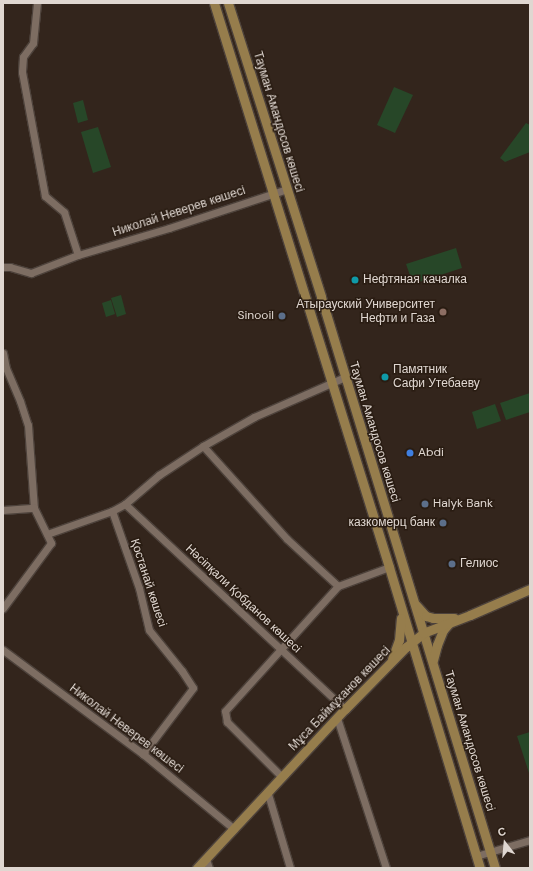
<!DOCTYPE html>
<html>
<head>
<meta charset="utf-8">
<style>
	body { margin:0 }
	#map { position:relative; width:533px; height:871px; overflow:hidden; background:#33251c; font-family:"DM Sans",sans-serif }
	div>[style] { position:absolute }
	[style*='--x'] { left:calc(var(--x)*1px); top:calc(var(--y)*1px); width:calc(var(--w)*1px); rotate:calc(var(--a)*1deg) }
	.green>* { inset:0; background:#274728 }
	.roads { filter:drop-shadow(1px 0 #4d423b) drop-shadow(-1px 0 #4d423b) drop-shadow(0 1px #4d423b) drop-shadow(0 -1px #4d423b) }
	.minor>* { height:7px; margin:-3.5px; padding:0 3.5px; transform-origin:3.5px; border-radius:3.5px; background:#7d6d62 }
	.major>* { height:9px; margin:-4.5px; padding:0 4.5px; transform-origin:4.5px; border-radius:4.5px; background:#967d4c }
	.dots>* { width:11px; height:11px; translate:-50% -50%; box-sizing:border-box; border:2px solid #291c12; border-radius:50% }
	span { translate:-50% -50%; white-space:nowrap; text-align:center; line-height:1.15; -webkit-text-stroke:3px #291c12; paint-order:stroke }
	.street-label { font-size:12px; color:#e0d7d1 }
	.poi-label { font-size:12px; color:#e0d7d1 }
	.left { translate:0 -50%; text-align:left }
	.right { translate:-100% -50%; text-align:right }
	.frame { position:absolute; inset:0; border:4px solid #e0d7d1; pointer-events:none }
	.north { position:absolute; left:485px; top:823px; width:40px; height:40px; -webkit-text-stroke:3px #291c12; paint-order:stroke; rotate:344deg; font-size:11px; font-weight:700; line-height:16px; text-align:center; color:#e0d7d1 }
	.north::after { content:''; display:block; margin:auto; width:14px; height:18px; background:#e0d7d1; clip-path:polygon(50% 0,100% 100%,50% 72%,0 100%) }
</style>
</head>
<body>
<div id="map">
	<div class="green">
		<div style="clip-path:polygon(394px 87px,413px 95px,395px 133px,377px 125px)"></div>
		<div style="clip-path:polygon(83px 100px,88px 120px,78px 123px,73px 103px)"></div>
		<div style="clip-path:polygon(526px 123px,530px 125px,530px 152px,505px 162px,500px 158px)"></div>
		<div style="clip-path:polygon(98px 127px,111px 167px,93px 173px,81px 132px)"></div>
		<div style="clip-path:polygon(456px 248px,462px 268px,413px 284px,406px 264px)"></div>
		<div style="clip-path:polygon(121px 295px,126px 314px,117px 317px,111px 298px)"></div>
		<div style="clip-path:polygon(111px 300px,115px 314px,106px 317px,102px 303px)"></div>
		<div style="clip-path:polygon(530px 393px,530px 412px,506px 420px,500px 403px)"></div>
		<div style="clip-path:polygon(495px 404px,501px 421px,477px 429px,472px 412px)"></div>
		<div style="clip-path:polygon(530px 732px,530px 776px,517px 736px)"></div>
	</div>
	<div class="roads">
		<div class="minor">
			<div style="--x:37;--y:3;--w:40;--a:95.7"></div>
			<div style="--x:33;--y:43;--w:17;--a:126"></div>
			<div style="--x:23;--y:57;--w:15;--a:94"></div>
			<div style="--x:22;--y:72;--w:126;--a:79.5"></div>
			<div style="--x:45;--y:196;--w:25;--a:40"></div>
			<div style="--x:64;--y:212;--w:45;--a:72"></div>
			<div style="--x:3;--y:267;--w:7;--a:0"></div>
			<div style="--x:10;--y:267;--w:22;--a:16"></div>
			<div style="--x:31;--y:273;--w:50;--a:-21"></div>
			<div style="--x:78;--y:255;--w:95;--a:-16.5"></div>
			<div style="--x:169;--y:228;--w:124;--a:-18.3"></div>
			<div style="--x:3;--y:353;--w:15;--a:79"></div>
			<div style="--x:6;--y:368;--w:36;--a:67"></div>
			<div style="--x:20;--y:401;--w:25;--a:72"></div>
			<div style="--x:28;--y:425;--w:83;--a:85.9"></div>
			<div style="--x:34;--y:508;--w:39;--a:64"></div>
			<div style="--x:51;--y:543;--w:81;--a:126.4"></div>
			<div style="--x:203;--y:446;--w:125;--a:47.9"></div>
			<div style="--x:287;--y:539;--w:69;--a:42.7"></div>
			<div style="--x:125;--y:504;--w:301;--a:43"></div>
			<div style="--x:3;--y:510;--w:31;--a:-4"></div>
			<div style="--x:112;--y:511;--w:82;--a:70.7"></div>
			<div style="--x:139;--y:588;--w:43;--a:76.6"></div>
			<div style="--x:149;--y:630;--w:53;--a:51.2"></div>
			<div style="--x:182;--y:671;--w:20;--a:57"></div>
			<div style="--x:193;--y:688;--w:83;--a:127.1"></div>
			<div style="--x:47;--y:534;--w:69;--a:-19.5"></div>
			<div style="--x:112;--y:511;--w:15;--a:-28"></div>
			<div style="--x:125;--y:504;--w:45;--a:-40.5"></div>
			<div style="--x:159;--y:475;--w:53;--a:-33.4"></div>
			<div style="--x:203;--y:446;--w:59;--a:-29.6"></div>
			<div style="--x:254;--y:417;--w:99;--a:-23.7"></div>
			<div style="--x:3;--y:650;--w:174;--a:36.6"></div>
			<div style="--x:143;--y:754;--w:118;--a:39.5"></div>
			<div style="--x:337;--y:718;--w:158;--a:71.9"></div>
			<div style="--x:282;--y:777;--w:78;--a:-135"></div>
			<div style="--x:227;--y:722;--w:11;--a:-100"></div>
			<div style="--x:225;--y:711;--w:169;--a:-47.9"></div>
			<div style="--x:338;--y:586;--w:54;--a:-20.4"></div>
			<div style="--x:268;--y:794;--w:77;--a:73.4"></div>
			<div style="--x:476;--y:856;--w:56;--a:-16.5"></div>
			<div style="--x:206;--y:859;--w:9;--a:72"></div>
		</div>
		<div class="major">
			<div style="--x:214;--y:3;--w:591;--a:72.76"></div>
			<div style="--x:389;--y:567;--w:314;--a:73.2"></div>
			<div style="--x:228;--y:3;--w:308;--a:72.4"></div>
			<div style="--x:321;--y:297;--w:597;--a:73.05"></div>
			<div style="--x:416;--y:605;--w:15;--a:48"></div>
			<div style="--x:426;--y:616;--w:7;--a:16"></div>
			<div style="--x:433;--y:618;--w:21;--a:0"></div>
			<div style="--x:392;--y:659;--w:20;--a:-70"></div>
			<div style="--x:399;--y:640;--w:22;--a:-85"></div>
			<div style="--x:433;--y:660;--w:16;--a:-75"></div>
			<div style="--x:437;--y:645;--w:16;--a:-68"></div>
			<div style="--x:443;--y:630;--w:9;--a:-49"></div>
			<div style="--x:197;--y:868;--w:217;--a:-47.1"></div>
			<div style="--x:345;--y:709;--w:87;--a:-45.5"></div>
			<div style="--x:406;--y:647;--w:22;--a:-39"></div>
			<div style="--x:423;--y:633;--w:50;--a:-21"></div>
			<div style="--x:470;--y:615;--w:65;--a:-23.4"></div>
		</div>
	</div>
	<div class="dots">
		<div style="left:355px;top:280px;background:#0f9aa8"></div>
		<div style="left:443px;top:312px;background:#8d6e63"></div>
		<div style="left:282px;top:316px;background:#5c6f8a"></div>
		<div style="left:385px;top:377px;background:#0f9aa8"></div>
		<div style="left:410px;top:453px;background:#3f7fe0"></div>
		<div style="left:425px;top:504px;background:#5c6f8a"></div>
		<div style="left:443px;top:523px;background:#5c6f8a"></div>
		<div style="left:452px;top:564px;background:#5c6f8a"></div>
	</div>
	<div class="street-label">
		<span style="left:278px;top:122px;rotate:73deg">Тауман Амандосов көшесі</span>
		<span style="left:179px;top:212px;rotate:-18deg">Николай Неверев көшесі</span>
		<span style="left:374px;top:432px;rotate:73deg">Тауман Амандосов көшесі</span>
		<span style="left:148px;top:583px;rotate:72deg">Қостанай көшесі</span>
		<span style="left:243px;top:599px;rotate:43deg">Нәсіпқали Қобданов көшесі</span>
		<span style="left:340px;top:699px;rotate:-46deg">Мұса Баймұханов көшесі</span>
		<span style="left:126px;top:729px;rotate:37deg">Николай Неверев көшесі</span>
		<span style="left:469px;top:741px;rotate:73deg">Тауман Амандосов көшесі</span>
	</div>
	<div class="poi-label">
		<span class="left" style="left:363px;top:280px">Нефтяная качалка</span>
		<span class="right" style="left:435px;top:312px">Атырауский Университет<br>Нефти и Газа</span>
		<span class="right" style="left:274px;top:316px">Sinooil</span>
		<span class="left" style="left:393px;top:377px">Памятник<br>Сафи Утебаеву</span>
		<span class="left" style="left:418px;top:453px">Abdi</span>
		<span class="left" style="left:433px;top:504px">Halyk Bank</span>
		<span class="right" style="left:435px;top:523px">казкомерц банк</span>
		<span class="left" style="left:460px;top:564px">Гелиос</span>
	</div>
	<div class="frame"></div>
	<div class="north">С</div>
</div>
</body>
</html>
